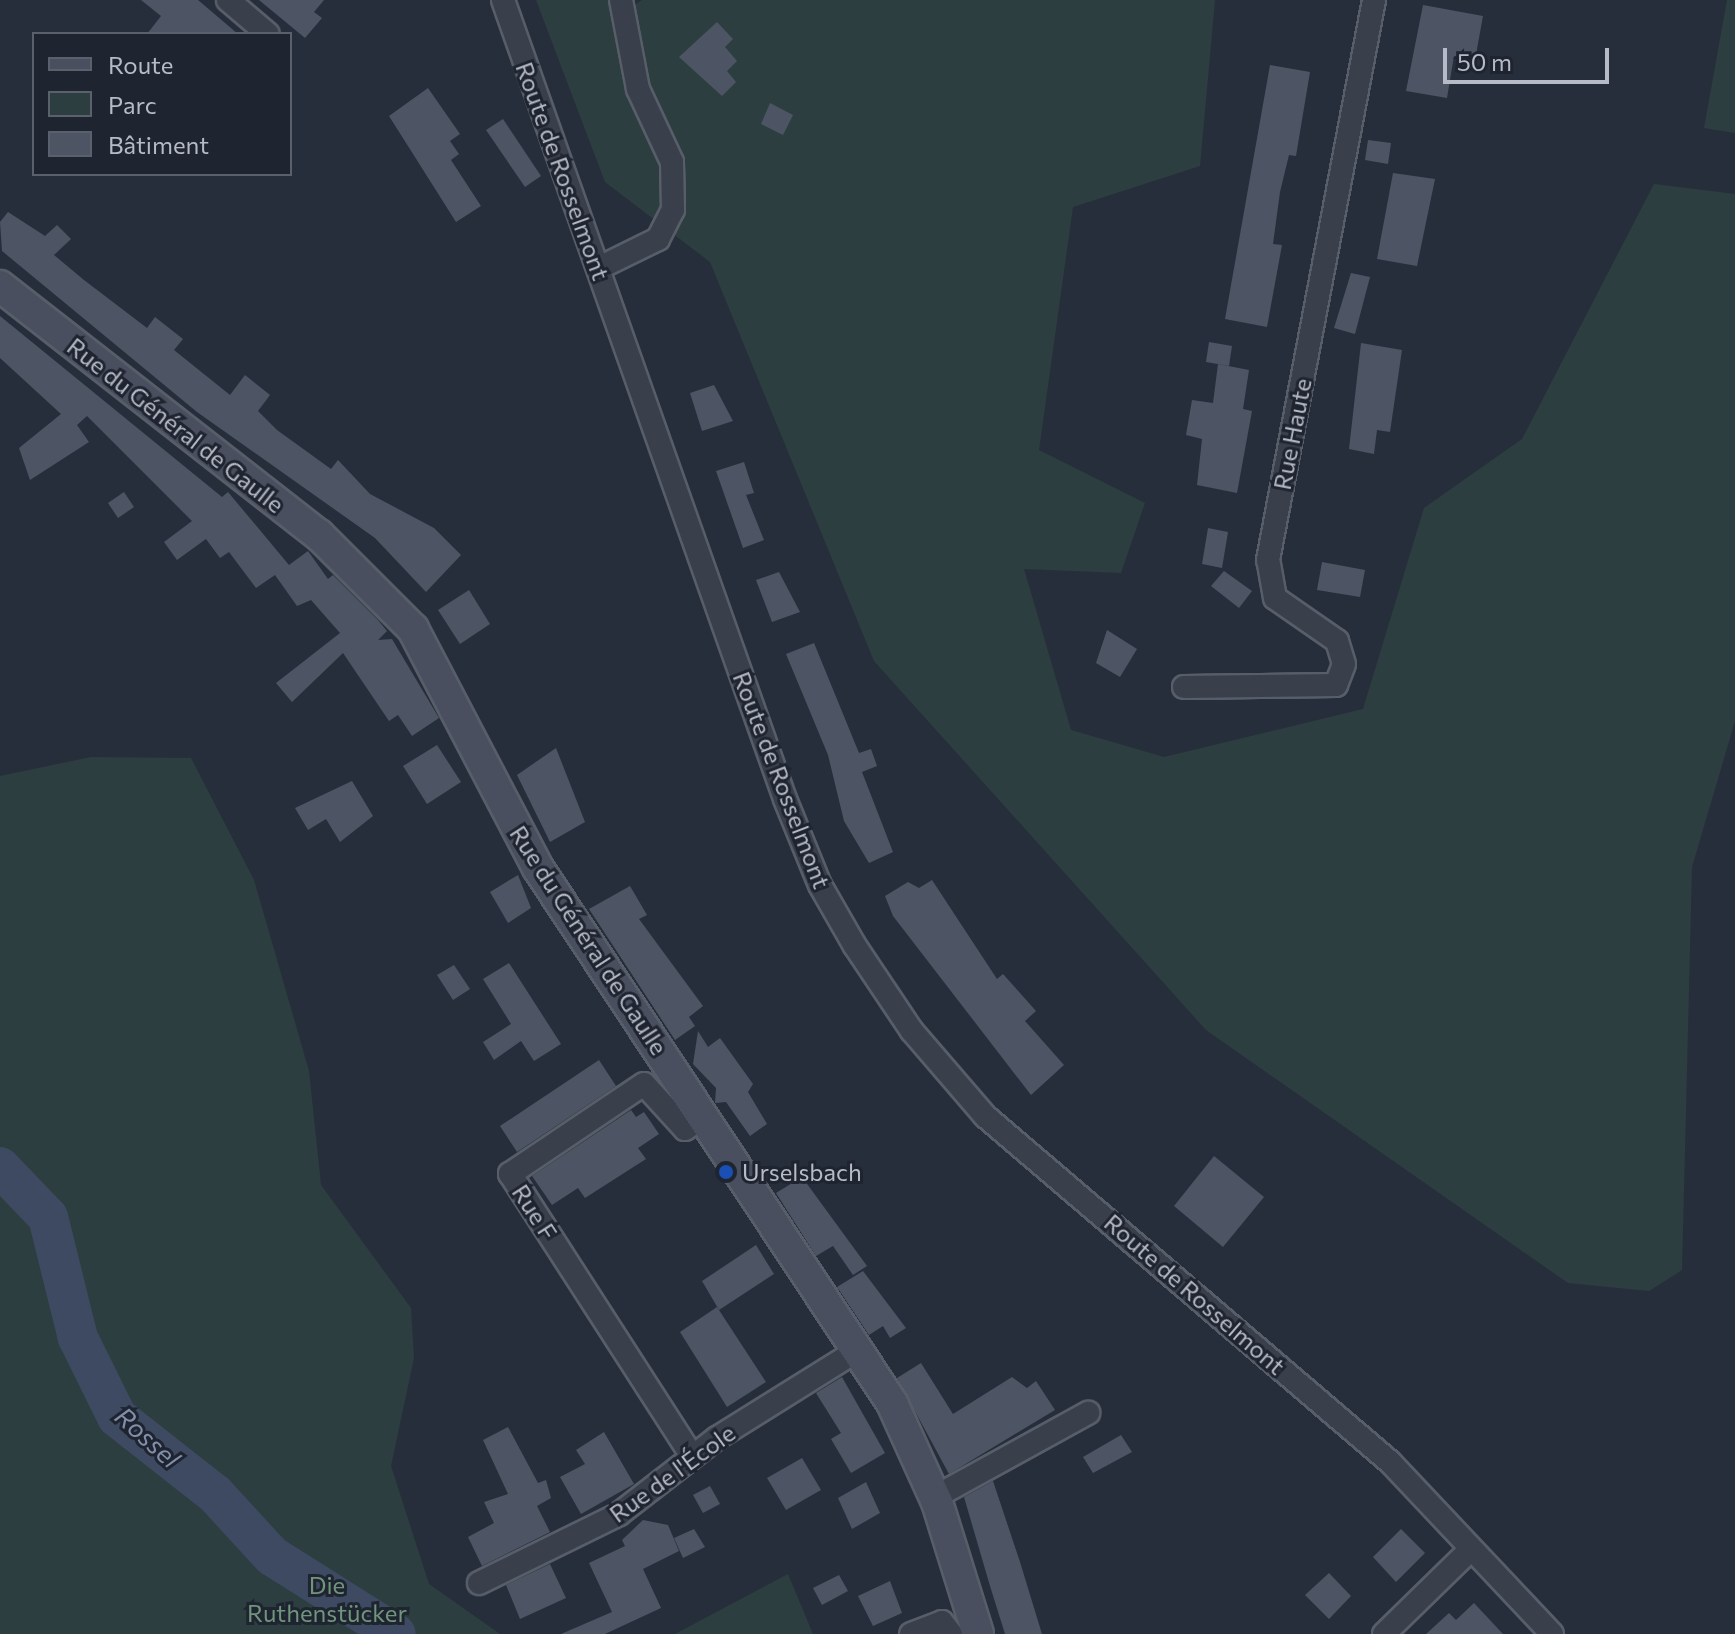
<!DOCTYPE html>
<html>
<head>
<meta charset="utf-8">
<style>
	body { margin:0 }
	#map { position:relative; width:1735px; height:1634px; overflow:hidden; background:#272e3b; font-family:Commissioner,sans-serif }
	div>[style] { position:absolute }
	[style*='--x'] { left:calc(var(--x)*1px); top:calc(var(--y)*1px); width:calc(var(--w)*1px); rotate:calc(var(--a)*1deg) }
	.green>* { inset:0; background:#2d3e40 }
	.river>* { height:40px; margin:-20px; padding:0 20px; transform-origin:20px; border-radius:20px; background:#3e4a62 }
	.building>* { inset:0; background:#4d5463 }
	.roads { filter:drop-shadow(2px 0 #585e69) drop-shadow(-2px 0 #585e69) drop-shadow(0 2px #585e69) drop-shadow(0 -2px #585e69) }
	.street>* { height:22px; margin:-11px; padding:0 11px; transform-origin:11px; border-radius:11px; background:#3a404b }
	.secondary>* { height:30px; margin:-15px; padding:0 15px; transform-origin:15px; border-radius:15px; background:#494f5e }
	.dots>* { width:22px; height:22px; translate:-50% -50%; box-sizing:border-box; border:4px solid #1f2530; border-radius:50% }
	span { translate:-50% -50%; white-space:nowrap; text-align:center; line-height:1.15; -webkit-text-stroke:6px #1f2530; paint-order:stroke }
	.street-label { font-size:24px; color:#b6bbc7 }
	.poi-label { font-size:24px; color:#b6bbc7 }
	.left { translate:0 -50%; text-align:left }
	.park-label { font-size:24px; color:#70957c }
	.water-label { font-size:26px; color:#818faa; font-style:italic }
	.legend { position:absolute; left:32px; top:32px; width:260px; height:144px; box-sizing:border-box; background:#1f2530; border:2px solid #5b616c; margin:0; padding:10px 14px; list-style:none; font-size:24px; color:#b6bbc7 }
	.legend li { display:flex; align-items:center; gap:16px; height:40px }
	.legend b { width:40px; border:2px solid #5b616c }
	.scale { position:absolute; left:1443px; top:48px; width:166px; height:36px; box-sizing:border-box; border:4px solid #b6bbc7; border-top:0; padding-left:10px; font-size:24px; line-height:28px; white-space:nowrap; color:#b6bbc7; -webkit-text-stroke:6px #1f2530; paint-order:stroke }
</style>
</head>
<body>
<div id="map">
	<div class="green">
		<div style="clip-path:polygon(536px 0,629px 0,633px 6px,642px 0,1215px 0,1200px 166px,1073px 207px,1039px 450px,1145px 503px,1121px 573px,1024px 569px,1071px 730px,1164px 757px,1363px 709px,1424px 508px,1522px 439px,1654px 184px,1735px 194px,1735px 721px,1692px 867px,1682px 1270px,1649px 1291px,1568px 1283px,1206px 1030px,874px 661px,710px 262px,605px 182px)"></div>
		<div style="clip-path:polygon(1727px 0,1735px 0,1735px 133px,1704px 128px)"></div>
		<div style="clip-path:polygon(91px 757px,191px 758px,254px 880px,309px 1071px,321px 1185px,411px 1308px,414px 1358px,391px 1466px,429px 1584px,500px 1634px,0 1634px,0 776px)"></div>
		<div style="clip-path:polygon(788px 1574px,813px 1634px,675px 1634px)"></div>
	</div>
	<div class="river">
		<div style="--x:0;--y:1167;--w:69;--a:46.2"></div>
		<div style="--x:48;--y:1217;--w:125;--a:76.1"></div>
		<div style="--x:78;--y:1338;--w:88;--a:63.7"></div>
		<div style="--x:117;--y:1417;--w:125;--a:38.2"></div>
		<div style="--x:215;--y:1494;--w:84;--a:47.4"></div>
		<div style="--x:272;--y:1556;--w:146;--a:32.2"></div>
	</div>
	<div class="building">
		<div style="clip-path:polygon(141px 0,198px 0,238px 34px,147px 34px,161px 16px)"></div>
		<div style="clip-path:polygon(259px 0,324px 0,314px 12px,322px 18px,305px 38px)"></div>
		<div style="clip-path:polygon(1423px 5px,1483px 16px,1475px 60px,1454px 56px,1447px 98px,1406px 91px)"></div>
		<div style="clip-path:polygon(717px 22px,733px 39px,725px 47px,737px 61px,727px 71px,736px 82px,722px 96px,679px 57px)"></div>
		<div style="clip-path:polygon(1270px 65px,1310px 72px,1296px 156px,1289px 155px,1280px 192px,1273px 244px,1282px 245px,1267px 327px,1225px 319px)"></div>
		<div style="clip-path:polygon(428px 88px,460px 134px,450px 141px,459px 154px,451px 160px,481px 206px,456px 222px,389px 116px)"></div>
		<div style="clip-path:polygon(770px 103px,793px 115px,783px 135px,761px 124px)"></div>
		<div style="clip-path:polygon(503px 119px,541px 176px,525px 187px,486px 130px)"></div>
		<div style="clip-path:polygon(1368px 140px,1391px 143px,1388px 164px,1365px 160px)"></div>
		<div style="clip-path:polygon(1393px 173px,1435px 179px,1417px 266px,1377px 259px)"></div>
		<div style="clip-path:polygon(8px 212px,45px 236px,57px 225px,71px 239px,54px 255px,84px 280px,147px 328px,155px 317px,183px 339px,174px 350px,230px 395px,245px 375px,270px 395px,258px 411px,277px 430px,331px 469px,338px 460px,370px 494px,434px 528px,461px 555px,426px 592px,375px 538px,197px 412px,2px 251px,0 222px)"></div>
		<div style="clip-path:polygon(1351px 273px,1370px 277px,1355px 334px,1334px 328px)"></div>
		<div style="clip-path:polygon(0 316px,222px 497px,228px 492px,289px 565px,308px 551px,328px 579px,333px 575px,378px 620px,387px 631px,378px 640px,392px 639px,439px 718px,412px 736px,398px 715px,389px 721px,343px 653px,292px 702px,276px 683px,340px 633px,311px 600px,297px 606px,275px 575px,256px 588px,229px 552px,220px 558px,206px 539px,177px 560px,164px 542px,192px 521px,87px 416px,77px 425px,89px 442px,30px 480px,19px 448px,61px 414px,0 358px)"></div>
		<div style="clip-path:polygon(1209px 342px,1232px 346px,1229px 366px,1206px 362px)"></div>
		<div style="clip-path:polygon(1361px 343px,1402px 350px,1390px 432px,1377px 430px,1374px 454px,1349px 449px)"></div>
		<div style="clip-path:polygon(1218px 364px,1249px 370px,1243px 409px,1252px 411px,1237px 493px,1197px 485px,1202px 439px,1186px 435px,1192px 400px,1213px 403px)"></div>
		<div style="clip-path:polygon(714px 385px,733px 421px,702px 431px,690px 393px)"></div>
		<div style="clip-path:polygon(744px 462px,754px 493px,746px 495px,764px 540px,743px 548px,716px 471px)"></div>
		<div style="clip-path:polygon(124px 492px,134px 507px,118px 518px,108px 503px)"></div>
		<div style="clip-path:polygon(1208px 528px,1228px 532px,1222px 568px,1202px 564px)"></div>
		<div style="clip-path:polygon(1322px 562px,1365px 570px,1360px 597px,1317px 590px)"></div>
		<div style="clip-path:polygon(1224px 571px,1252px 591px,1239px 608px,1211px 586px)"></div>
		<div style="clip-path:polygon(779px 572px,800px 612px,772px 622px,756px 580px)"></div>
		<div style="clip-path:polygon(469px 590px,490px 624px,460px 644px,438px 610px)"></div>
		<div style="clip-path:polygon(1107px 630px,1137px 649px,1120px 677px,1096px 663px)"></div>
		<div style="clip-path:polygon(814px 643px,859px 753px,871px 749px,877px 766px,862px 772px,893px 852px,869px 863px,844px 821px,828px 755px,786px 654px)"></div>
		<div style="clip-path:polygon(437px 745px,461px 782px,427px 804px,403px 766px)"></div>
		<div style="clip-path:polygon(556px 748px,585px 822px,550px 842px,517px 775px)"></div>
		<div style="clip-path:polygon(352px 781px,373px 816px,340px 842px,326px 819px,308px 830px,295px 808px)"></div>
		<div style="clip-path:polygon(518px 875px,531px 908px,508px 923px,490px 892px)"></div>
		<div style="clip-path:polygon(932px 880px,997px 979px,1003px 974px,1036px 1011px,1025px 1021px,1064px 1065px,1031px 1095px,893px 916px,885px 896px,908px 882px,919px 888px)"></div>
		<div style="clip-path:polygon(630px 886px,647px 915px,639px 919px,703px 1006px,689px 1017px,695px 1026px,675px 1040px,589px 909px)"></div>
		<div style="clip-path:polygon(509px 963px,561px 1044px,534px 1061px,521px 1041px,494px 1060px,483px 1042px,511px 1024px,483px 979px)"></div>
		<div style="clip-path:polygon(454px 965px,470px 989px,453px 1000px,437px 975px)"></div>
		<div style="clip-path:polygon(698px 1031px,708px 1047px,720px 1038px,753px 1084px,748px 1092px,767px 1124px,750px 1136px,726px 1102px,715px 1103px,716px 1088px,693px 1064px)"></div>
		<div style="clip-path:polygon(599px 1060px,616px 1086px,517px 1152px,500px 1126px)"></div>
		<div style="clip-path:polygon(631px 1110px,636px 1117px,644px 1112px,659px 1134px,638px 1148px,646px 1159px,585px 1198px,578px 1188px,552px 1205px,532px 1176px)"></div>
		<div style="clip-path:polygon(1214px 1156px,1264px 1197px,1223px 1247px,1174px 1206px)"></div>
		<div style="clip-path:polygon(802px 1177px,867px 1266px,853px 1275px,833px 1246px,816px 1256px,776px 1193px)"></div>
		<div style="clip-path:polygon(756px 1245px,774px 1274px,719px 1310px,702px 1281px)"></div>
		<div style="clip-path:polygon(863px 1271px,906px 1328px,890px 1338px,883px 1326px,869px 1335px,837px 1287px)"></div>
		<div style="clip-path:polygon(717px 1307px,766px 1382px,727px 1407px,680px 1332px)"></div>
		<div style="clip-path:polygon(921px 1363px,953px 1414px,1012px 1377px,1027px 1388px,1036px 1381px,1055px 1410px,949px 1474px,897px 1378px)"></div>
		<div style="clip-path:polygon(842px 1377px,885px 1453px,851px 1473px,831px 1439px,841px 1433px,816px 1393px)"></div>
		<div style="clip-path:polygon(508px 1427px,538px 1483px,546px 1480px,551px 1498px,537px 1506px,550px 1532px,482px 1566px,468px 1537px,494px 1523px,484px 1502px,508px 1494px,483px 1440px)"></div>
		<div style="clip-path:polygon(604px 1432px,634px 1484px,581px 1514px,560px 1477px,585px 1464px,576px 1450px)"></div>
		<div style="clip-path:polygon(1121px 1435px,1132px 1452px,1093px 1473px,1083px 1457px)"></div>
		<div style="clip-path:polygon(802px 1458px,821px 1490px,786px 1510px,767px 1478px)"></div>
		<div style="clip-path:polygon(993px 1481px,1020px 1562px,1042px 1634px,1005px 1634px,990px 1586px,964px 1497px)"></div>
		<div style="clip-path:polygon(866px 1482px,880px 1513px,852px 1529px,838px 1498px)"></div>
		<div style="clip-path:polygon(710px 1486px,720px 1504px,703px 1513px,693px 1495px)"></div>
		<div style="clip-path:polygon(643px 1520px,668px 1525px,679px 1551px,643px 1569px,661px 1608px,605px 1634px,561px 1634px,612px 1612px,589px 1563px,625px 1546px,622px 1540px)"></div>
		<div style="clip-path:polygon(694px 1529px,705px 1547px,683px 1558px,674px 1538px)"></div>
		<div style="clip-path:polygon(1401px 1529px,1425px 1553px,1396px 1582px,1373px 1557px)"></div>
		<div style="clip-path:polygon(550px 1564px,566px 1598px,520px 1619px,506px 1585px)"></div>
		<div style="clip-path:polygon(1329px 1573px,1351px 1596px,1329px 1619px,1305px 1595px)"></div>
		<div style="clip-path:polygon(839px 1575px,848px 1591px,822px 1605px,813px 1588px)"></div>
		<div style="clip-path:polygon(890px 1581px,902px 1613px,873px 1626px,858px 1596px)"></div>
		<div style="clip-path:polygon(1474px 1603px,1503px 1634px,1426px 1634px,1449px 1613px,1456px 1620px)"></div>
	</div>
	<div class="roads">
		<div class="street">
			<div style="--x:228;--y:0;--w:52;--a:40.4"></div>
			<div style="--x:503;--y:0;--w:847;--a:70.56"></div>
			<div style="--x:785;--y:799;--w:93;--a:67.9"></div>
			<div style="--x:820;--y:885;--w:70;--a:60.2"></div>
			<div style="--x:855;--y:946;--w:102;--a:56.2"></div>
			<div style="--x:912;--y:1031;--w:112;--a:49.3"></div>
			<div style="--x:985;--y:1116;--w:533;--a:40.51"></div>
			<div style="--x:1390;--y:1462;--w:236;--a:46.7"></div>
			<div style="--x:599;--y:268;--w:66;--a:-26.2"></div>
			<div style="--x:658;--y:239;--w:33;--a:-63"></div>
			<div style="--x:673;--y:210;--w:48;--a:-91.2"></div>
			<div style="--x:672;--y:162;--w:81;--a:-115"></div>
			<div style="--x:638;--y:89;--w:91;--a:-100.8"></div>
			<div style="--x:1184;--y:687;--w:152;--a:-0.8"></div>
			<div style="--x:1336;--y:685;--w:22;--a:-69"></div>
			<div style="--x:1344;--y:664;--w:24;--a:-107"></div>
			<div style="--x:1337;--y:641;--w:75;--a:-145.3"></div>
			<div style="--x:1275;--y:598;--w:39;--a:-100"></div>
			<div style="--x:1268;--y:560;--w:570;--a:-79.28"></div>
			<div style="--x:692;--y:1456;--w:336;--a:-122.8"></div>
			<div style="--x:510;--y:1174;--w:161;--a:-33.9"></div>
			<div style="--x:644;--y:1084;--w:61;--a:47.7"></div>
			<div style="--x:685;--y:1129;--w:23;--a:-34"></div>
			<div style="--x:935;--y:1497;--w:175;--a:-28.8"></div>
			<div style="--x:479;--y:1583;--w:156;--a:-26.2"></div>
			<div style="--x:619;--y:1514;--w:124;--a:-37.8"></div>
			<div style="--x:717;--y:1438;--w:166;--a:-32"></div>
			<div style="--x:911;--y:1634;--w:33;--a:-21"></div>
			<div style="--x:942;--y:1622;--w:15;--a:53"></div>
			<div style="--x:1384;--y:1634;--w:120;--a:-44.3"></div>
		</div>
		<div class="secondary">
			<div style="--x:0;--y:286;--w:405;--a:38"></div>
			<div style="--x:319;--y:535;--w:133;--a:45"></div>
			<div style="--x:413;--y:629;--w:270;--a:62.4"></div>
			<div style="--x:538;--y:868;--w:642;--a:56.51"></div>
			<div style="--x:892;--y:1403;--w:109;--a:65.6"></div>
			<div style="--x:937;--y:1502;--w:138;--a:72.7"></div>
		</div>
	</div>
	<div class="dots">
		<div style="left:726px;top:1172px;background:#1a4fb4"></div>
	</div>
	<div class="street-label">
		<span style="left:563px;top:171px;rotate:70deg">Route de Rosselmont</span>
		<span style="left:176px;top:425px;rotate:38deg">Rue du Général de Gaulle</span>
		<span style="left:1292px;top:434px;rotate:-79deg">Rue Haute</span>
		<span style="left:782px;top:780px;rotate:69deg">Route de Rosselmont</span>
		<span style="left:589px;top:940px;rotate:57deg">Rue du Général de Gaulle</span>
		<span style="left:535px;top:1212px;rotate:57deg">Rue F</span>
		<span style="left:1195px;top:1294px;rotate:41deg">Route de Rosselmont</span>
		<span style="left:672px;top:1473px;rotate:-36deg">Rue de l'École</span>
	</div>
	<div class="poi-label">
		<span class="left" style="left:742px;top:1172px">Urselsbach</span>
	</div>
	<div class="park-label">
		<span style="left:327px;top:1599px">Die<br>Ruthenstücker</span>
	</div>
	<div class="water-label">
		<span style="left:148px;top:1437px;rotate:42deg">Rossel</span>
	</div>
	<ul class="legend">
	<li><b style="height:10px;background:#494f5e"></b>Route</li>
	<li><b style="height:22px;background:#2d3e40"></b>Parc</li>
	<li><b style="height:22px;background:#4d5463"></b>Bâtiment</li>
	</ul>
	<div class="scale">50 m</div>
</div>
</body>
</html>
